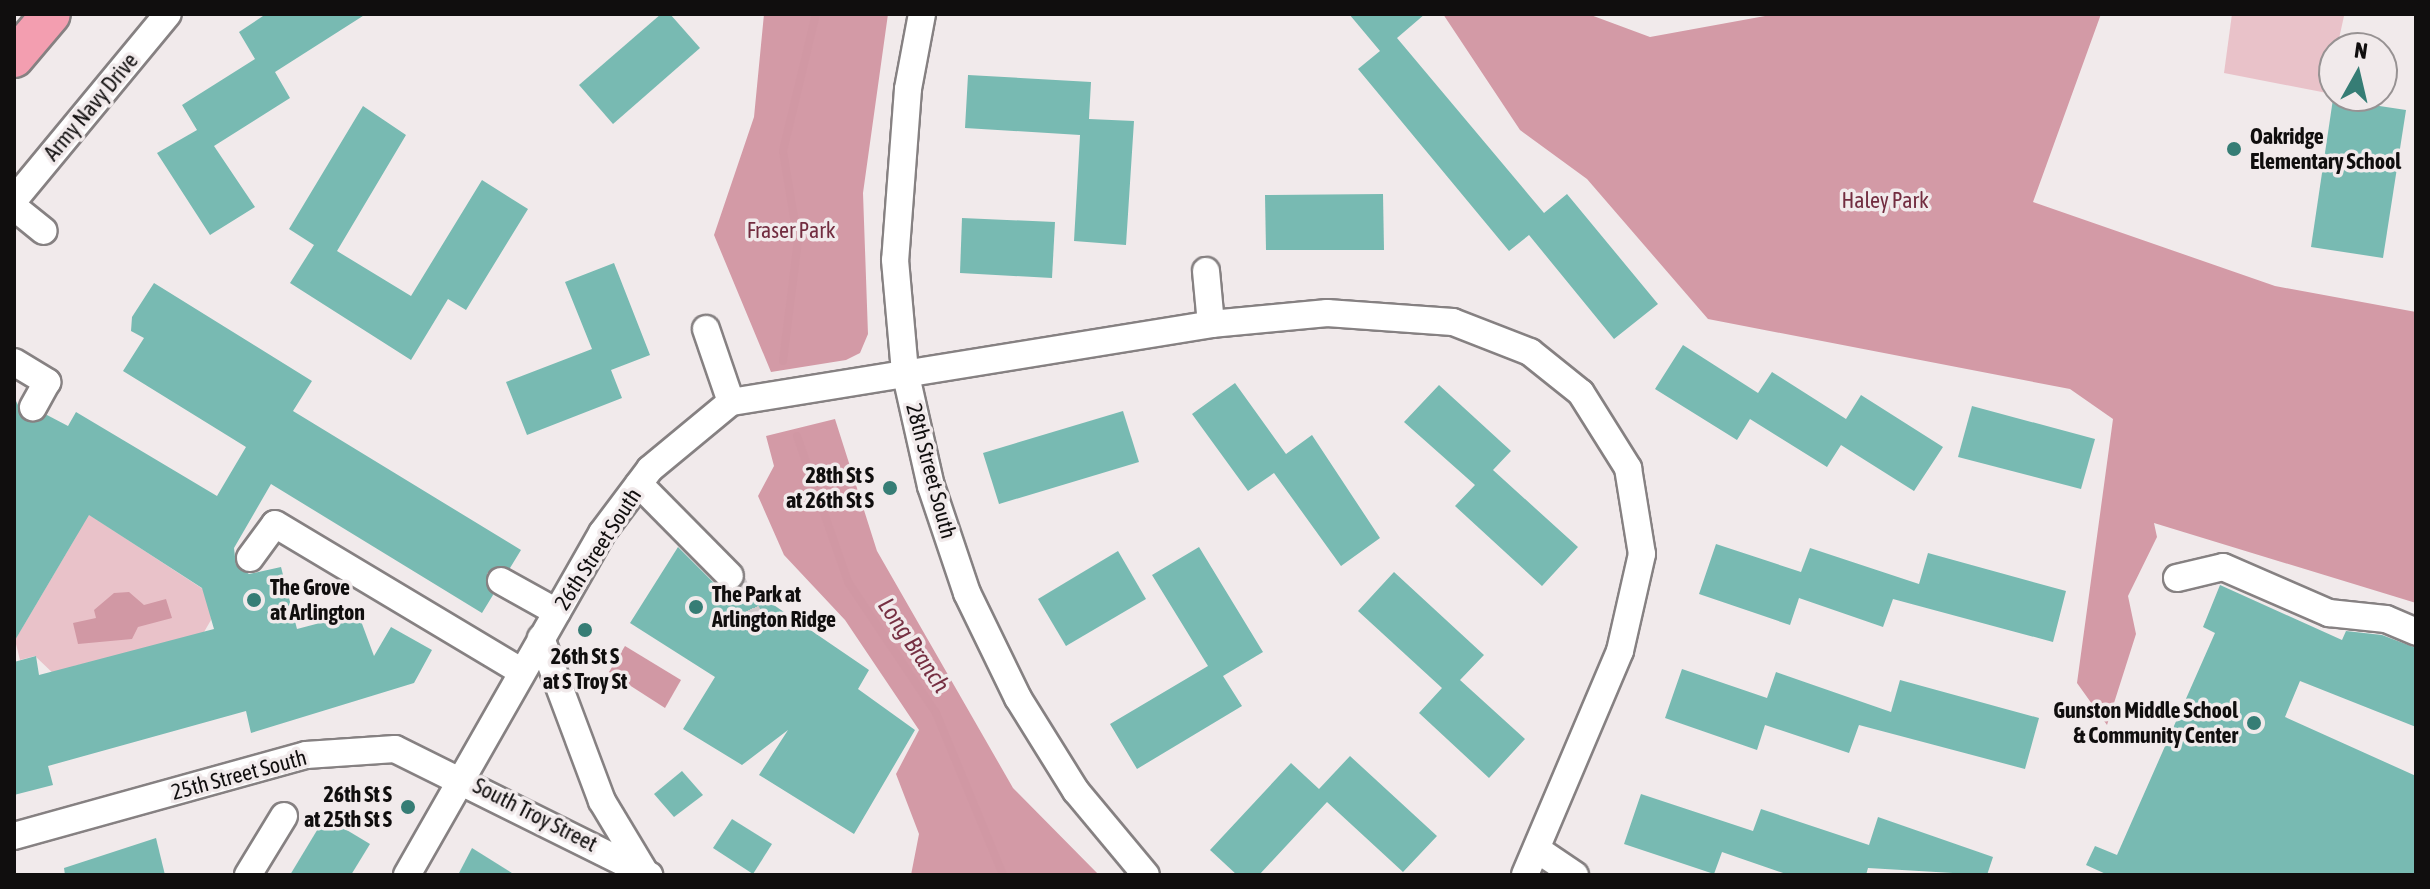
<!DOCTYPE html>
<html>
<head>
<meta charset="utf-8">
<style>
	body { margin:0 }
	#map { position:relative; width:2430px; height:889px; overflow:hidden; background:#f1eaeb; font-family:"Asap Condensed",sans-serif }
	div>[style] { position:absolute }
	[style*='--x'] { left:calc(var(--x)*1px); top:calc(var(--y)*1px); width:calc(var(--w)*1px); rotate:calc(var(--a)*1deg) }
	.green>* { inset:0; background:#e9c2c9 }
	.forest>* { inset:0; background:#d39aa6 }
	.water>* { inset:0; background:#d198a4 }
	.stream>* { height:8px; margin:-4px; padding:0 4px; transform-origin:4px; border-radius:4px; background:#d198a4 }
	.building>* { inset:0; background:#78bab2 }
	.minor-tunnel>* { height:26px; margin-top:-13px; transform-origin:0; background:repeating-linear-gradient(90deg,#cfc9ca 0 26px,transparent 0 39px) }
	.roads { filter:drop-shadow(2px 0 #868182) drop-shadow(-2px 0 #868182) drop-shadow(0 2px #868182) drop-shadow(0 -2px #868182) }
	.minor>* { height:26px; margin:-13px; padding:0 13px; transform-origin:13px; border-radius:13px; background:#fff }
	.highway>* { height:38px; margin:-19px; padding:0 19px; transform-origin:19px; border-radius:19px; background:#f39eb0 }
	.dots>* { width:22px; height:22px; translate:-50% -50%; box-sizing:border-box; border:4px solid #f1eaeb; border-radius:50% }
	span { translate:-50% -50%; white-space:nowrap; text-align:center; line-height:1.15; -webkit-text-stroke:7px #f1eaeb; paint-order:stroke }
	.street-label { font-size:22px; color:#100e0e }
	.poi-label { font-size:22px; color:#100e0e; font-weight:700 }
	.left { translate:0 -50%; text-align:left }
	.right { translate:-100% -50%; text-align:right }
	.park-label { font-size:22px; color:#722d40 }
	.water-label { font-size:24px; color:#763043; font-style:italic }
	.frame { position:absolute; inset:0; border:16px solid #100e0e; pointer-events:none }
	.north { position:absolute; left:2318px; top:32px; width:80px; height:80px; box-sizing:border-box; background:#f1eaeb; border:2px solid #979293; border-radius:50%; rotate:8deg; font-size:22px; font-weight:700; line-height:32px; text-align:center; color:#100e0e }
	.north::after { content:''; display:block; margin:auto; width:28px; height:36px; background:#367d75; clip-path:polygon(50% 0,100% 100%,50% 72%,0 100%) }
</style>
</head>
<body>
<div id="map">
	<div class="green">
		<div style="clip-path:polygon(2232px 14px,2344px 16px,2327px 93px,2224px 73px)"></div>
		<div style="clip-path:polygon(82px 510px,209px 593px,211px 620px,200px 639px,74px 666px,57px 677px,35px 656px,20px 660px,15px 640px,77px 535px)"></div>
	</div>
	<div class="forest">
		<div style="clip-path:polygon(764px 14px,888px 14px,863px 193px,868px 334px,860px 353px,846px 360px,771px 372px,714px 235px,754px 117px)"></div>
		<div style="clip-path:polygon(1443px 14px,1588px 14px,1650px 37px,1776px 14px,2101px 14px,2033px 202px,2275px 286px,2416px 312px,2416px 603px,2154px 523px,2157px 537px,2128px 596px,2136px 634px,2107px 725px,2077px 683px,2113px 419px,2070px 389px,1708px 319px,1587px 179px,1520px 130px)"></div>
		<div style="clip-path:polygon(835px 419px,877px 551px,1013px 788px,1099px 875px,911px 875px,919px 834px,896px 774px,919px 730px,845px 620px,784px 555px,758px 496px,774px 466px,766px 436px)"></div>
	</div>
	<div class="water">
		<div style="clip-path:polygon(129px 592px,144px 605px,166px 599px,172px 618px,138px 627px,132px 639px,78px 644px,73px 623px,96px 618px,94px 610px,114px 593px)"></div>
		<div style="clip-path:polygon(625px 646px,681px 680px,665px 708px,609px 672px)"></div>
	</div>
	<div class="stream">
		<div style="--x:783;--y:361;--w:121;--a:-82.9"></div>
		<div style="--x:798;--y:241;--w:91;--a:-99.5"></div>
		<div style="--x:783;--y:151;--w:141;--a:-76.5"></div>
		<div style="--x:797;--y:436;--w:155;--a:70.7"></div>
		<div style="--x:848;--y:582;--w:158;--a:56.1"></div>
		<div style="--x:936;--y:713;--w:175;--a:67.5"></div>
	</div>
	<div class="building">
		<div style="clip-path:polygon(266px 14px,366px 14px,275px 72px,290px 98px,214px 146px,255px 207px,210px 235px,157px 153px,197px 130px,182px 105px,255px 59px,239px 32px)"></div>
		<div style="clip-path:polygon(661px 14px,670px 14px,700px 48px,613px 124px,579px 85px)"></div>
		<div style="clip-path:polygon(1349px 14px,1425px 14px,1397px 38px,1544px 213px,1567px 194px,1658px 304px,1614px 339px,1529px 235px,1509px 251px,1358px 69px,1380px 51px)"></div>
		<div style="clip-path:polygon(968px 75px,1091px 82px,1089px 119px,1134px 121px,1126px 245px,1074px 241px,1080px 135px,965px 128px)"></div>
		<div style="clip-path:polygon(2333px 99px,2406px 110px,2383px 258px,2311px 247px)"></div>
		<div style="clip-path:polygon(363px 106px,406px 135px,337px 251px,411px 296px,482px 180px,528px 209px,466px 310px,448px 299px,411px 360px,290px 283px,314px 245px,289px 229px)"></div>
		<div style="clip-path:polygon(1383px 194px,1384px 250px,1266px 250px,1265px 195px)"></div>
		<div style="clip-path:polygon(962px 218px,1055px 222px,1052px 278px,960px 273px)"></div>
		<div style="clip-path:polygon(614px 263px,650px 355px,611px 370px,622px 398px,527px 435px,506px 382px,592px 349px,565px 282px)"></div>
		<div style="clip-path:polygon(154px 283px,312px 381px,293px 411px,521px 550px,510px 568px,487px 573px,493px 595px,482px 613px,271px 484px,234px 548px,236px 565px,249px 574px,281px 567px,297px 629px,358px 613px,374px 656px,391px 627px,432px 650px,414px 683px,251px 733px,246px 711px,48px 766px,53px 785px,14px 795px,14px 662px,36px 656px,39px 675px,214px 629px,202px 588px,89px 515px,14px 642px,14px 397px,26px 421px,47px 415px,68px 426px,76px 412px,217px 496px,246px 447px,123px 371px,144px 338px,131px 331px,132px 317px)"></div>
		<div style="clip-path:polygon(1683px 345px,1758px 393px,1772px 372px,1846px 419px,1861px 395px,1943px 447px,1914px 491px,1841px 445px,1827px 467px,1750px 419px,1737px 440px,1655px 389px)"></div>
		<div style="clip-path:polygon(1235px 383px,1286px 454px,1312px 435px,1380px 538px,1341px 566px,1274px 473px,1248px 491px,1192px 414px)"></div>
		<div style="clip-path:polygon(1439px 385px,1511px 451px,1493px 470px,1578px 547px,1542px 586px,1455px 506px,1475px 485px,1404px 422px)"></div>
		<div style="clip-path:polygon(1972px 406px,2095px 439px,2081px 489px,1958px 457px)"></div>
		<div style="clip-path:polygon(1123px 411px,1139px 462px,999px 504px,983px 453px)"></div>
		<div style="clip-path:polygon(1716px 544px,1801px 572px,1810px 548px,1919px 584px,1928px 553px,2066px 591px,2053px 642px,1893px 599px,1883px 627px,1799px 598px,1790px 625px,1699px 594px)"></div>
		<div style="clip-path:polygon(678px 547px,719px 588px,733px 592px,743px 584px,869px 670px,858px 689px,915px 730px,854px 834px,759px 775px,788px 730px,742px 765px,683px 729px,715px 677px,630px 623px)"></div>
		<div style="clip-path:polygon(1199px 547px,1263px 652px,1223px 676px,1242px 706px,1137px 769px,1110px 724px,1208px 666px,1152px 575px)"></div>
		<div style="clip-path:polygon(1118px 551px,1146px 599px,1066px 646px,1038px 599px)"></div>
		<div style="clip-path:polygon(1394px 572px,1484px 655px,1460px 680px,1525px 739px,1489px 778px,1419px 713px,1442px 688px,1358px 611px)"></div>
		<div style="clip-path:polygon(2220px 585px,2342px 640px,2346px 631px,2382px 635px,2416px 648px,2416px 727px,2300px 681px,2285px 717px,2416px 776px,2416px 875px,2108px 875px,2086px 865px,2095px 846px,2117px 855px,2215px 633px,2203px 627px)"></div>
		<div style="clip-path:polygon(1682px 669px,1767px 698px,1776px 672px,1891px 712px,1900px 680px,2039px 718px,2025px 769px,1859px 725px,1849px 753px,1765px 725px,1757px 750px,1665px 718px)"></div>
		<div style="clip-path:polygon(1350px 756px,1437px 836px,1403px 872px,1327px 802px,1259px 875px,1237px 875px,1210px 850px,1291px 763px,1319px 789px)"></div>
		<div style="clip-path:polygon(682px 771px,703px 795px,674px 817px,654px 794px)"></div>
		<div style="clip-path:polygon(1641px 794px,1753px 831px,1761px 809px,1869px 845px,1878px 817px,1993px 857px,1987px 875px,1868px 868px,1866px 875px,1789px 875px,1722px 852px,1714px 874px,1624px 844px)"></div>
		<div style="clip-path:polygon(325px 817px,370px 844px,351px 875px,290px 875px)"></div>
		<div style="clip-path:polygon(732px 819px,772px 844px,753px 874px,713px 848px)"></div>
		<div style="clip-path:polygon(156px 838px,165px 875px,65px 875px,64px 868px)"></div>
		<div style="clip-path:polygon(472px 848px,515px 875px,458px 875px)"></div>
	</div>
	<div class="minor-tunnel">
		<div style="--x:730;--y:576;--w:49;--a:64.5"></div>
	</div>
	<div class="roads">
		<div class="minor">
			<div style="--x:922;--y:14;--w:76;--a:100.6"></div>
			<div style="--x:908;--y:89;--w:171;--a:94.3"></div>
			<div style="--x:895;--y:260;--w:111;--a:84.9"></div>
			<div style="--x:905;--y:371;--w:118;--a:77.3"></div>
			<div style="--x:931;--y:486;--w:113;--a:71.4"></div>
			<div style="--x:967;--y:593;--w:117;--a:64.1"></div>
			<div style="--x:1018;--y:698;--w:110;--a:58.1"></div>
			<div style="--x:1076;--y:791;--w:109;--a:50.2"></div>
			<div style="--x:14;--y:200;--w:241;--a:-50.4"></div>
			<div style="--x:14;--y:207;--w:38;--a:39"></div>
			<div style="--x:1206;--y:271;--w:53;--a:84.6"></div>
			<div style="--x:706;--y:329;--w:77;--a:71.1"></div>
			<div style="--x:14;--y:362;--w:39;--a:31"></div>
			<div style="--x:47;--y:382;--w:29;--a:119"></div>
			<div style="--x:639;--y:484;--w:129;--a:45.3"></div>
			<div style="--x:250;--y:558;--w:42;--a:-53.7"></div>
			<div style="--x:275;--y:524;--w:288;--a:30.9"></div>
			<div style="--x:2177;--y:578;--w:47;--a:-13.4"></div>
			<div style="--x:2223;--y:567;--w:116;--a:23.5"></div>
			<div style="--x:2329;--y:613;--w:57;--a:6"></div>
			<div style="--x:2386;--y:619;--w:33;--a:23"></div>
			<div style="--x:501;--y:581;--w:64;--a:29"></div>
			<div style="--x:541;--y:638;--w:174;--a:69.5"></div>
			<div style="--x:602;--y:801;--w:82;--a:59"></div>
			<div style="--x:14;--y:836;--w:303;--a:-15.5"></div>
			<div style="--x:306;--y:755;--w:89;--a:-3.9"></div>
			<div style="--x:395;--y:749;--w:284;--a:26.4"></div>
			<div style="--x:1541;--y:852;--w:41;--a:34.1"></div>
			<div style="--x:248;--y:875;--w:69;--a:-58.6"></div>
			<div style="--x:407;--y:875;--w:394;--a:-60.3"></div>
			<div style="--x:602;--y:533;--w:80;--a:-53.1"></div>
			<div style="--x:650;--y:469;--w:105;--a:-39.6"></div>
			<div style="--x:731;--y:402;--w:486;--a:-9.2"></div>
			<div style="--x:1211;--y:324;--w:117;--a:-5.4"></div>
			<div style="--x:1327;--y:313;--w:126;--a:4.1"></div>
			<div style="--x:1453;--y:322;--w:83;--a:21.3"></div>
			<div style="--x:1530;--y:352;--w:65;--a:38.8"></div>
			<div style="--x:1581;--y:393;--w:89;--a:57.9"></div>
			<div style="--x:1628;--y:468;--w:87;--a:80.8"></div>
			<div style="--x:1642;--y:554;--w:99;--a:102.8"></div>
			<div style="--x:1620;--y:651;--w:243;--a:113"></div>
		</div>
		<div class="highway">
			<div style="--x:14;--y:58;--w:57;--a:-49.9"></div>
		</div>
	</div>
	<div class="dots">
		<div style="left:2234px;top:149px;background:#367d75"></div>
		<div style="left:890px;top:488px;background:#367d75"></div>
		<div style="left:254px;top:600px;background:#367d75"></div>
		<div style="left:696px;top:607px;background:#367d75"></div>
		<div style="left:585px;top:630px;background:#367d75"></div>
		<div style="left:2254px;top:723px;background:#367d75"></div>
		<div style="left:408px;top:807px;background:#367d75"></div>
	</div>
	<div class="street-label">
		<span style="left:91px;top:107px;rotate:-50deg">Army Navy Drive</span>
		<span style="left:931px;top:471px;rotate:75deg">28th Street South</span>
		<span style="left:598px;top:549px;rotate:-57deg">26th Street South</span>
		<span style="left:239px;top:775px;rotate:-15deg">25th Street South</span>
		<span style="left:535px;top:815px;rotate:27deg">South Troy Street</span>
	</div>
	<div class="poi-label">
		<span class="left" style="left:2250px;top:149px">Oakridge<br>Elementary School</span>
		<span class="right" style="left:874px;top:488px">28th St S<br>at 26th St S</span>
		<span class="left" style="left:270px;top:600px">The Grove<br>at Arlington</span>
		<span class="left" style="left:712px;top:607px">The Park at<br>Arlington Ridge</span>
		<span style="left:585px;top:669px">26th St S<br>at S Troy St</span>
		<span class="right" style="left:2238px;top:723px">Gunston Middle School<br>&amp; Community Center</span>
		<span class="right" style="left:392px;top:807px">26th St S<br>at 25th St S</span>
	</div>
	<div class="park-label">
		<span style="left:1885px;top:201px">Haley Park</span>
		<span style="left:791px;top:231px">Fraser Park</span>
	</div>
	<div class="water-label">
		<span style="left:914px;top:645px;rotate:56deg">Long Branch</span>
	</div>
	<div class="frame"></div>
	<div class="north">N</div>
</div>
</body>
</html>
